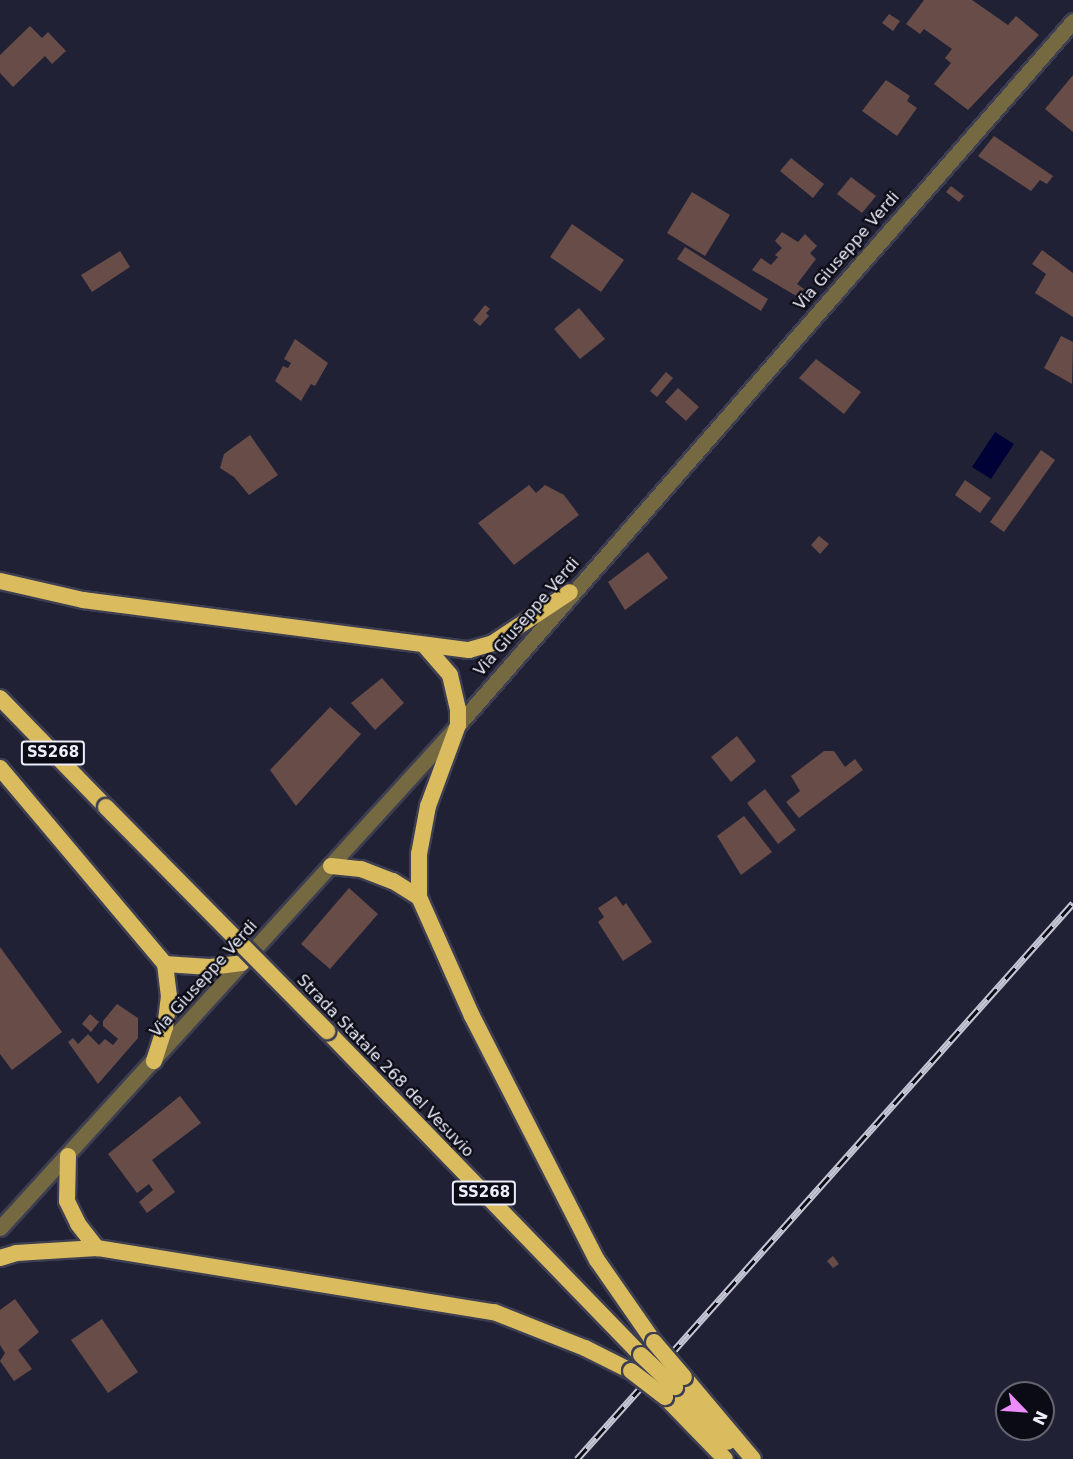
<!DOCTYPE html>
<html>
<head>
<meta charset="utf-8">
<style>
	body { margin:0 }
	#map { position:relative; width:1073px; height:1459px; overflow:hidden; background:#212135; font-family:"DejaVu Sans",sans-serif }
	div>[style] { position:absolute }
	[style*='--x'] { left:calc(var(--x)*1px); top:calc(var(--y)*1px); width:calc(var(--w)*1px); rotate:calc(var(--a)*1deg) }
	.water>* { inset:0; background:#000237 }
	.building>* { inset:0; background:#684c48 }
	.roads { filter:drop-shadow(2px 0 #3d3e51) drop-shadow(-2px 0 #3d3e51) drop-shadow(0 2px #3d3e51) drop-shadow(0 -2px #3d3e51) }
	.tertiary>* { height:15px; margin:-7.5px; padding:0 7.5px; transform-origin:7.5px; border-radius:7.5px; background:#756942 }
	.trunk>* { height:16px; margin:-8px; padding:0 8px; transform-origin:8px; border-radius:8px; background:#dabc5e }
	.rail>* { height:7px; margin-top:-3.5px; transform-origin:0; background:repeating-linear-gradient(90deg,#0b0b15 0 14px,#c5c6d5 0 28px); box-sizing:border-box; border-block:2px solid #c5c6d5 }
	.bridges { filter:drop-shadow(2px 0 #3d3e51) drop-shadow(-2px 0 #3d3e51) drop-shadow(0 2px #3d3e51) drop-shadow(0 -2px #3d3e51) }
	.trunk-bridge>* { height:16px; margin:-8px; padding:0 8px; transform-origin:8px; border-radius:8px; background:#dabc5e }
	span { translate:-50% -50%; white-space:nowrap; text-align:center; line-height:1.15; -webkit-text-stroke:4.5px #0b0b15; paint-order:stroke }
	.shield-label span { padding:2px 4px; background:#0b0b15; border:2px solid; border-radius:4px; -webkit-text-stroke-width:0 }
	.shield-label { font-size:15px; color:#ecedfb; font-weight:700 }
	.street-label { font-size:16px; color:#ecedfb }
	.north { position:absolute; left:995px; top:1381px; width:60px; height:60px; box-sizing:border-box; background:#0b0b15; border:2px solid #656571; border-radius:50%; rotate:115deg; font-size:16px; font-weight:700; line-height:24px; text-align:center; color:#ecedfb }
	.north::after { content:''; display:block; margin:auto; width:21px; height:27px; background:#ec8cfa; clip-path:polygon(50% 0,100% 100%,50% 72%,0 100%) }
</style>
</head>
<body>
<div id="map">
	<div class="water">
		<div style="clip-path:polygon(995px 432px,1014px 444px,991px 479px,972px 467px)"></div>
	</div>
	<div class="building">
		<div style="clip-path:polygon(924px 0,972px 0,1008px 25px,1016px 16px,1039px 35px,968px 110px,934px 84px,951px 63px,945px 58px,952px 49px,924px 29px,920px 34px,906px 24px)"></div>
		<div style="clip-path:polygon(889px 14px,900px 21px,893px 31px,882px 23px)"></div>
		<div style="clip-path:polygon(30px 26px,42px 38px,48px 32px,66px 51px,52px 64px,45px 56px,13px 87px,0 73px,0 55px)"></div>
		<div style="clip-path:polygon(1073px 75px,1073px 132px,1045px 109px)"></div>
		<div style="clip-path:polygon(886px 80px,910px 96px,907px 101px,917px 108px,897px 136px,862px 111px)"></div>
		<div style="clip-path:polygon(994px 136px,1053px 176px,1047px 184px,1040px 180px,1031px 191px,978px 156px)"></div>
		<div style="clip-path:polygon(791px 158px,824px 184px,813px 198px,780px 171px)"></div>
		<div style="clip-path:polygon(851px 177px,876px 196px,862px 213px,837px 194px)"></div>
		<div style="clip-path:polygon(951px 186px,964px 196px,959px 202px,946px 192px)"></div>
		<div style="clip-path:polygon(692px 192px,730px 215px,705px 256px,667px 233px)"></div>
		<div style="clip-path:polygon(572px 224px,624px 260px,601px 292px,550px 257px)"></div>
		<div style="clip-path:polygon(782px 232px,798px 242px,805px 234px,817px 246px,810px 253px,816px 259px,797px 284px,804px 289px,798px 297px,752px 270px,761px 258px,771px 265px,778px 257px,775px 255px,782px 248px,775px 241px)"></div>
		<div style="clip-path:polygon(685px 247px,768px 299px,761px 311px,677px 259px)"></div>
		<div style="clip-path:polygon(1042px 250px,1073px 273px,1073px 317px,1035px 293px,1046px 274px,1032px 264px)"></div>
		<div style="clip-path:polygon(120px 251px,130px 267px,92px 292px,81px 275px)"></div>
		<div style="clip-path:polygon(485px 305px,490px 309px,486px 313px,489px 316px,480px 326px,473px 320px)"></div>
		<div style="clip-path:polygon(579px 308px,605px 339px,580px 359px,554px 329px)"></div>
		<div style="clip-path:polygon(1061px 336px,1073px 342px,1072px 384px,1044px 368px)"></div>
		<div style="clip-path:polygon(295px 339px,328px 363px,315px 386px,311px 384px,301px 401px,275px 381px,283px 366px,288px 368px,291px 363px,284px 359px)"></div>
		<div style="clip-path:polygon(816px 359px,861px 392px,844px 414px,799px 378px)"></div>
		<div style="clip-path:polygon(666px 372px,673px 378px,657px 397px,650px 391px)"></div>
		<div style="clip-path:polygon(678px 388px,699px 407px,686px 421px,665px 402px)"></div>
		<div style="clip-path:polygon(250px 435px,278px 475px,249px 495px,234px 477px,220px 468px,224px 454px)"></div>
		<div style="clip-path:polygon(1041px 450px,1055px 460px,1004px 532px,990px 522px)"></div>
		<div style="clip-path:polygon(965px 480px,991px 498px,980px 513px,955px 495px)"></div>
		<div style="clip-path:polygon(529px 485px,536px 493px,545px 485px,564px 495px,579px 515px,514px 565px,478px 523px)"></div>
		<div style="clip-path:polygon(819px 536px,829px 544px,820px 554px,811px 545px)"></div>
		<div style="clip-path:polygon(648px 552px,668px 578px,625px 610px,608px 582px)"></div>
		<div style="clip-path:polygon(382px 678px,404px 703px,375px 730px,351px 703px)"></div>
		<div style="clip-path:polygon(330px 707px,361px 734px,296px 806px,270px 770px)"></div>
		<div style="clip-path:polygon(737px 736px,756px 761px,731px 782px,711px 757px)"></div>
		<div style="clip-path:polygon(824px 751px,834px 751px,845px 767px,855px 759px,863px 770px,799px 818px,786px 802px,800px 791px,791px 776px)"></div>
		<div style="clip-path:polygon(765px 789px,796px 830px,778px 844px,747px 803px)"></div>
		<div style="clip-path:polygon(744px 816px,772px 852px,741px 875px,717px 836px)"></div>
		<div style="clip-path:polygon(349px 888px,378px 914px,330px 969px,301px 944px)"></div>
		<div style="clip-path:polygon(616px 896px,623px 906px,626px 903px,652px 942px,623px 961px,598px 922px,604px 917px,598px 908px)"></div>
		<div style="clip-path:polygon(0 947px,62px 1032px,12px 1070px,0 1054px)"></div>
		<div style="clip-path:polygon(117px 1004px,138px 1018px,138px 1038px,98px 1084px,68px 1042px,73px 1038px,78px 1044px,88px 1034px,99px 1045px,105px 1039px,113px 1045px,118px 1039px,103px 1026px,103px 1021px)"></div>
		<div style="clip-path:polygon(90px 1014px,99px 1022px,91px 1032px,82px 1024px)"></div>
		<div style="clip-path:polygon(180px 1096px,201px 1123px,152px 1160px,175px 1192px,147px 1213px,139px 1202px,153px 1190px,149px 1184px,137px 1193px,108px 1154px)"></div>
		<div style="clip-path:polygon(833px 1256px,839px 1264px,833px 1268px,827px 1261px)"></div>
		<div style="clip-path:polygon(15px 1299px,39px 1332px,18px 1350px,32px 1369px,14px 1381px,0 1361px,5px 1353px,0 1345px,0 1310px)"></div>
		<div style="clip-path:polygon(102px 1319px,138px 1372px,108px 1393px,71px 1340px)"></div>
	</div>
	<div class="roads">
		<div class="tertiary">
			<div style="--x:0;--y:1228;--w:680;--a:-47.68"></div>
			<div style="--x:458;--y:725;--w:935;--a:-48.86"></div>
		</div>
		<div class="trunk">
			<div style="--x:0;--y:581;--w:85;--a:12.9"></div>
			<div style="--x:83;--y:600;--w:389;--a:7.4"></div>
			<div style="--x:469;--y:650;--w:25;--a:-16"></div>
			<div style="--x:493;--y:643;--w:92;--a:-33.5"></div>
			<div style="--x:425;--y:646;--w:38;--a:49"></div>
			<div style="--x:450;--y:675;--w:35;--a:77"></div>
			<div style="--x:458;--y:709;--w:16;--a:90"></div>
			<div style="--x:458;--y:725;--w:86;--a:110.3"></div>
			<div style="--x:428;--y:806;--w:49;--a:100.6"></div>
			<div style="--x:419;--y:854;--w:43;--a:90"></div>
			<div style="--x:419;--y:897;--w:130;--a:66"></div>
			<div style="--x:472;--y:1016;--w:274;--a:62.9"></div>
			<div style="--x:597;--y:1260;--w:100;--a:55.2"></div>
			<div style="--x:0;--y:698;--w:152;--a:45.8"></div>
			<div style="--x:0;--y:768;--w:256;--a:49.9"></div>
			<div style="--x:165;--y:964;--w:32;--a:83"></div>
			<div style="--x:169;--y:996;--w:31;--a:97"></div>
			<div style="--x:165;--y:1027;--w:36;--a:108"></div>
			<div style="--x:331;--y:866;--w:30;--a:6"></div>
			<div style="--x:361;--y:869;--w:34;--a:21"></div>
			<div style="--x:393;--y:881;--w:31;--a:32"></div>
			<div style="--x:165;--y:964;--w:45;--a:3.8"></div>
			<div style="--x:210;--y:967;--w:32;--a:-7"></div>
			<div style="--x:327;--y:1031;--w:451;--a:45.9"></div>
			<div style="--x:68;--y:1156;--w:45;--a:91.3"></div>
			<div style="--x:67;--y:1201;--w:25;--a:64"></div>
			<div style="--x:78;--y:1224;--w:31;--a:52"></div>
			<div style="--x:0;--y:1258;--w:17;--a:-17"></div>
			<div style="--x:16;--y:1253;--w:81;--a:-3.5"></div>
			<div style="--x:97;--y:1248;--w:402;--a:9.2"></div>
			<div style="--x:494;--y:1312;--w:98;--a:21.6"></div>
			<div style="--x:585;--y:1348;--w:51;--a:26.6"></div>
			<div style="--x:684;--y:1377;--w:107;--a:49.9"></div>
			<div style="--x:675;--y:1387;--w:76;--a:46.1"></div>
			<div style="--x:665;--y:1397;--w:86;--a:45.9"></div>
		</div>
	</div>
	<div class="rail">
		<div style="--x:577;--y:1459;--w:745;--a:-48.26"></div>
	</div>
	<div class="bridges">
		<div class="trunk-bridge">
			<div style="--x:106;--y:807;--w:315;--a:45.4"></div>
			<div style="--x:654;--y:1342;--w:46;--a:49.4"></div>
			<div style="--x:641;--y:1355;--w:47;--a:43.3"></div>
			<div style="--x:631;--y:1371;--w:43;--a:37.4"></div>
		</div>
	</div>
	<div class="shield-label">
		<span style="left:53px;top:753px">SS268</span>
		<span style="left:484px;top:1193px">SS268</span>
	</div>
	<div class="street-label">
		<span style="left:847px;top:251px;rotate:-49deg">Via Giuseppe Verdi</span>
		<span style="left:527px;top:617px;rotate:-49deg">Via Giuseppe Verdi</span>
		<span style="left:204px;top:979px;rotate:-48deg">Via Giuseppe Verdi</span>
		<span style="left:385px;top:1066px;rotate:46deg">Strada Statale 268 del Vesuvio</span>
	</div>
	<div class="north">N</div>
</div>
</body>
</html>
